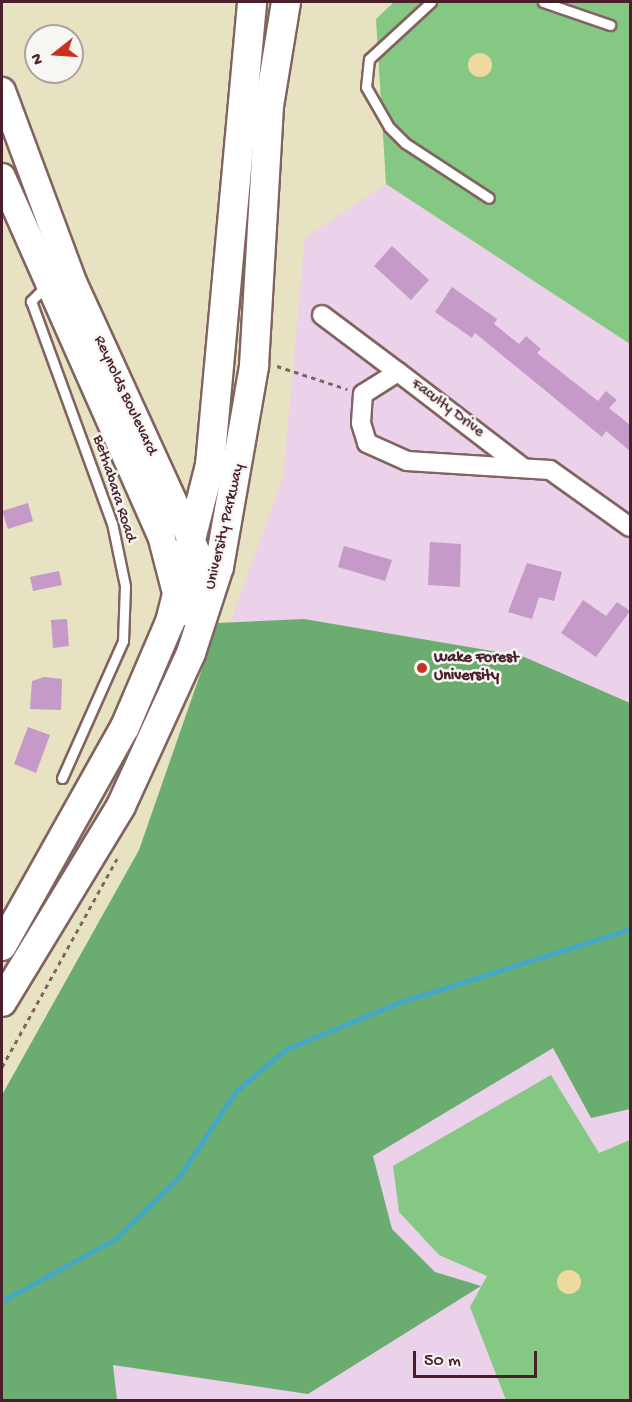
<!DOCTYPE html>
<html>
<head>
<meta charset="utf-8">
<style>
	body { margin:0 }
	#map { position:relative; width:632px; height:1402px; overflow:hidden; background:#e7e2c1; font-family:"Gochi Hand",sans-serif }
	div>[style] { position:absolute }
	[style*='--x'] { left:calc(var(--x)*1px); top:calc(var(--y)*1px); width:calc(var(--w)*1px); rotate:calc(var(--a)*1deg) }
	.built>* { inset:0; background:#ecd1ea }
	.green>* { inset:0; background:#84c883 }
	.forest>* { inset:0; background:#6bac71 }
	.sand>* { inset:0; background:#eeda9e }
	.round { border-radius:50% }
	.stream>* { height:5px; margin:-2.5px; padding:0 2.5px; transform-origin:2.5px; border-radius:2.5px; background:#44a8c4 }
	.building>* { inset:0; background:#c599c8 }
	.path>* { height:3px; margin-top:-1.5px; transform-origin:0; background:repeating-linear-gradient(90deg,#816360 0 4.5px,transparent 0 9px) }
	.roads { filter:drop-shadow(2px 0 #816360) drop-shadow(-2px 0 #816360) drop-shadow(0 2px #816360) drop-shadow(0 -2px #816360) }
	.service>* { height:9px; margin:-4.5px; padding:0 4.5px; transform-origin:4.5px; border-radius:4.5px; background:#fff }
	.minor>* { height:18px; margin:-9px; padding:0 9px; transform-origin:9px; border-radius:9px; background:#fff }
	.secondary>* { height:26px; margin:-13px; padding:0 13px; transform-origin:13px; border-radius:13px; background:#fff }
	.primary>* { height:28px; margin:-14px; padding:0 14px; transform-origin:14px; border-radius:14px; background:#fff }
	.dots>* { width:16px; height:16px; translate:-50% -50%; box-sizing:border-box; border:3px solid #f6f6f2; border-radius:50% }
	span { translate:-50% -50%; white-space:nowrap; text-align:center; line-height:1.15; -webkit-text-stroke:5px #f6f6f2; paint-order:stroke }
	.street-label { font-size:16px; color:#4a1f2b }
	.poi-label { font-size:16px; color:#4a1f2b; font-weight:700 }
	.left { translate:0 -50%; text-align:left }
	.frame { position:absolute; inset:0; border:3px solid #4a1f2b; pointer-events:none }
	.north { position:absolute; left:24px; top:24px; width:60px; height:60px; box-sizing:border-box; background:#f6f6f2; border:2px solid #b1a0a2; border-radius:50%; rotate:253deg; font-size:16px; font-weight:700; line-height:24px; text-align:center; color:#4a1f2b }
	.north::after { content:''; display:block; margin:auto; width:21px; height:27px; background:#c8321e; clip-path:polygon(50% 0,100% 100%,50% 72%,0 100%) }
	.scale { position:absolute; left:413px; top:1351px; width:124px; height:27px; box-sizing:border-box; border:3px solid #4a1f2b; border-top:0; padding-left:8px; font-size:18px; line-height:21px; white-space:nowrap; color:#4a1f2b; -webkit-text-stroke:4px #f6f6f2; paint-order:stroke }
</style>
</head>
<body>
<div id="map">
	<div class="built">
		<div style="clip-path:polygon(386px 184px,630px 344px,630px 1400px,2px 1400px,144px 859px,283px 477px,305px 238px)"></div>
	</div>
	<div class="green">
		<div style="clip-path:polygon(394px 2px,630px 2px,630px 344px,386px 184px,376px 19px)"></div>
		<div style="clip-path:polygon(551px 1075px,599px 1153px,630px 1140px,630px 1400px,506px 1400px,470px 1307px,487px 1276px,439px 1255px,399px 1212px,393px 1166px)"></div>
	</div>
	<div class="forest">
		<div style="clip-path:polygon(304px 619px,522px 656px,630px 703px,630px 1109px,591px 1118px,553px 1048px,373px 1156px,392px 1229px,435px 1272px,481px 1286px,308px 1394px,113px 1365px,117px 1400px,2px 1400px,2px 1095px,139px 850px,218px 623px)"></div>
	</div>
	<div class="sand">
		<div class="round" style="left:468px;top:53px;width:24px;height:24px"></div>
		<div class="round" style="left:557px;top:1270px;width:24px;height:24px"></div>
	</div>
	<div class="stream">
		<div style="--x:2;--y:1301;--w:129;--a:-28.8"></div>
		<div style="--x:115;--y:1239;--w:89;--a:-44.1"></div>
		<div style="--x:179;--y:1177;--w:103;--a:-56.5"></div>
		<div style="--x:236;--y:1091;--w:65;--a:-40"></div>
		<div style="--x:286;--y:1049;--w:123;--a:-22.4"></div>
		<div style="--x:400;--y:1002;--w:241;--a:-17.6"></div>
	</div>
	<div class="building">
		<div style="clip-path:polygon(392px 246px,429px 280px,411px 300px,374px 266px)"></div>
		<div style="clip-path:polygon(452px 287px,497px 319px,494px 324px,519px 344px,526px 336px,541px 349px,537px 353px,598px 401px,606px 391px,617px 400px,609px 408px,630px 425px,630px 451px,606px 431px,602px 437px,475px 333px,472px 338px,435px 312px)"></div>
		<div style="clip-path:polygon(28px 503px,33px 521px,8px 529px,2px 511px)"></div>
		<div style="clip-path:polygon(430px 542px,461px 544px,460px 587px,428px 585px)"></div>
		<div style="clip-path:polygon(344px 546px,392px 560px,385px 581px,338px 567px)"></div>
		<div style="clip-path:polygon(527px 563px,562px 572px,554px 601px,539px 597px,532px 619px,508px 612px)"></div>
		<div style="clip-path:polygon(59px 571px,62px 585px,33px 591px,30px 577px)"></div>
		<div style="clip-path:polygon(583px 600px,606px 616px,617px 602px,630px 611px,596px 657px,561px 633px)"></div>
		<div style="clip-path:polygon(67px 619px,69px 646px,53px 648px,51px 620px)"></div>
		<div style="clip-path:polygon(44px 677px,62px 679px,61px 710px,30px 709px,32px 681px)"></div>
		<div style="clip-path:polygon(28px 727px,50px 735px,36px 773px,14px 764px)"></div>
	</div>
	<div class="path">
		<div style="--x:277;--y:366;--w:74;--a:18.2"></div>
		<div style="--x:2;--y:1067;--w:238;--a:-61.1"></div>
	</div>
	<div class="roads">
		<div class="service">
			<div style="--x:431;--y:2;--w:84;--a:137.4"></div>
			<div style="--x:369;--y:59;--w:28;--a:96"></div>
			<div style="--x:366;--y:87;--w:46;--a:60.1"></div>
			<div style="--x:389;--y:127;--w:23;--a:45"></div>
			<div style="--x:405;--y:143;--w:100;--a:33.2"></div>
			<div style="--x:543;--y:2;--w:71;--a:18.9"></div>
			<div style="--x:47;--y:285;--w:23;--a:135"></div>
			<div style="--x:31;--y:301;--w:236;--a:70"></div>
			<div style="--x:112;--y:523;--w:64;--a:78.3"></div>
			<div style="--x:125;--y:586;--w:55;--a:92.1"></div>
			<div style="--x:123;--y:641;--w:150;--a:114"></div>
		</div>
		<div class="minor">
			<div style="--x:322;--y:315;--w:95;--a:36.9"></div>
			<div style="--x:522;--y:467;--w:156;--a:-142.5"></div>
			<div style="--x:398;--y:372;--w:41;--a:147.8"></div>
			<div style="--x:363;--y:394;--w:29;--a:94"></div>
			<div style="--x:361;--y:423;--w:21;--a:73"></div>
			<div style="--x:367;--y:443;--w:44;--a:24.2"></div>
			<div style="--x:407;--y:461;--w:143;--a:3.6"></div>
			<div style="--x:550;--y:470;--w:98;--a:35.5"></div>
		</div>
		<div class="secondary">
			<div style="--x:2;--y:91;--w:204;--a:69.6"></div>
			<div style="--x:73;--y:282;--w:306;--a:65.4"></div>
			<div style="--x:200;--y:560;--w:54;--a:100.7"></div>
			<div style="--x:2;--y:177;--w:392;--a:66.1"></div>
			<div style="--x:161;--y:535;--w:64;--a:75.5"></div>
		</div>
		<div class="primary">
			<div style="--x:2;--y:946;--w:251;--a:-60.7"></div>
			<div style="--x:125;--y:727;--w:114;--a:-66.8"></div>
			<div style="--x:170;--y:622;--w:162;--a:-75.7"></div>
			<div style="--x:210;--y:465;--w:465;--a:-84.8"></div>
			<div style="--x:2;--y:1002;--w:229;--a:-58.7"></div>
			<div style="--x:121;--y:806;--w:168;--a:-65.4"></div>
			<div style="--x:191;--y:653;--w:90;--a:-72"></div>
			<div style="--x:219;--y:567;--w:204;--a:-80.1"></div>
			<div style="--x:254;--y:366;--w:260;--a:-86.7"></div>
			<div style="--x:269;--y:106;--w:105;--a:-80.7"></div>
		</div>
	</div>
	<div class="dots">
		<div style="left:422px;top:668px;background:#c8321e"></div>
	</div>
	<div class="street-label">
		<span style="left:124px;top:396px;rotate:65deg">Reynolds Boulevard</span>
		<span style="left:447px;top:409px;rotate:37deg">Faculty Drive</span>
		<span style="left:113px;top:489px;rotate:72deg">Bethabara Road</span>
		<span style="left:226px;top:527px;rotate:-77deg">University Parkway</span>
	</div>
	<div class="poi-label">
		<span class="left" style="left:434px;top:668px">Wake Forest<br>University</span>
	</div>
	<div class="frame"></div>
	<div class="north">N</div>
	<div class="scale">50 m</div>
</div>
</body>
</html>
